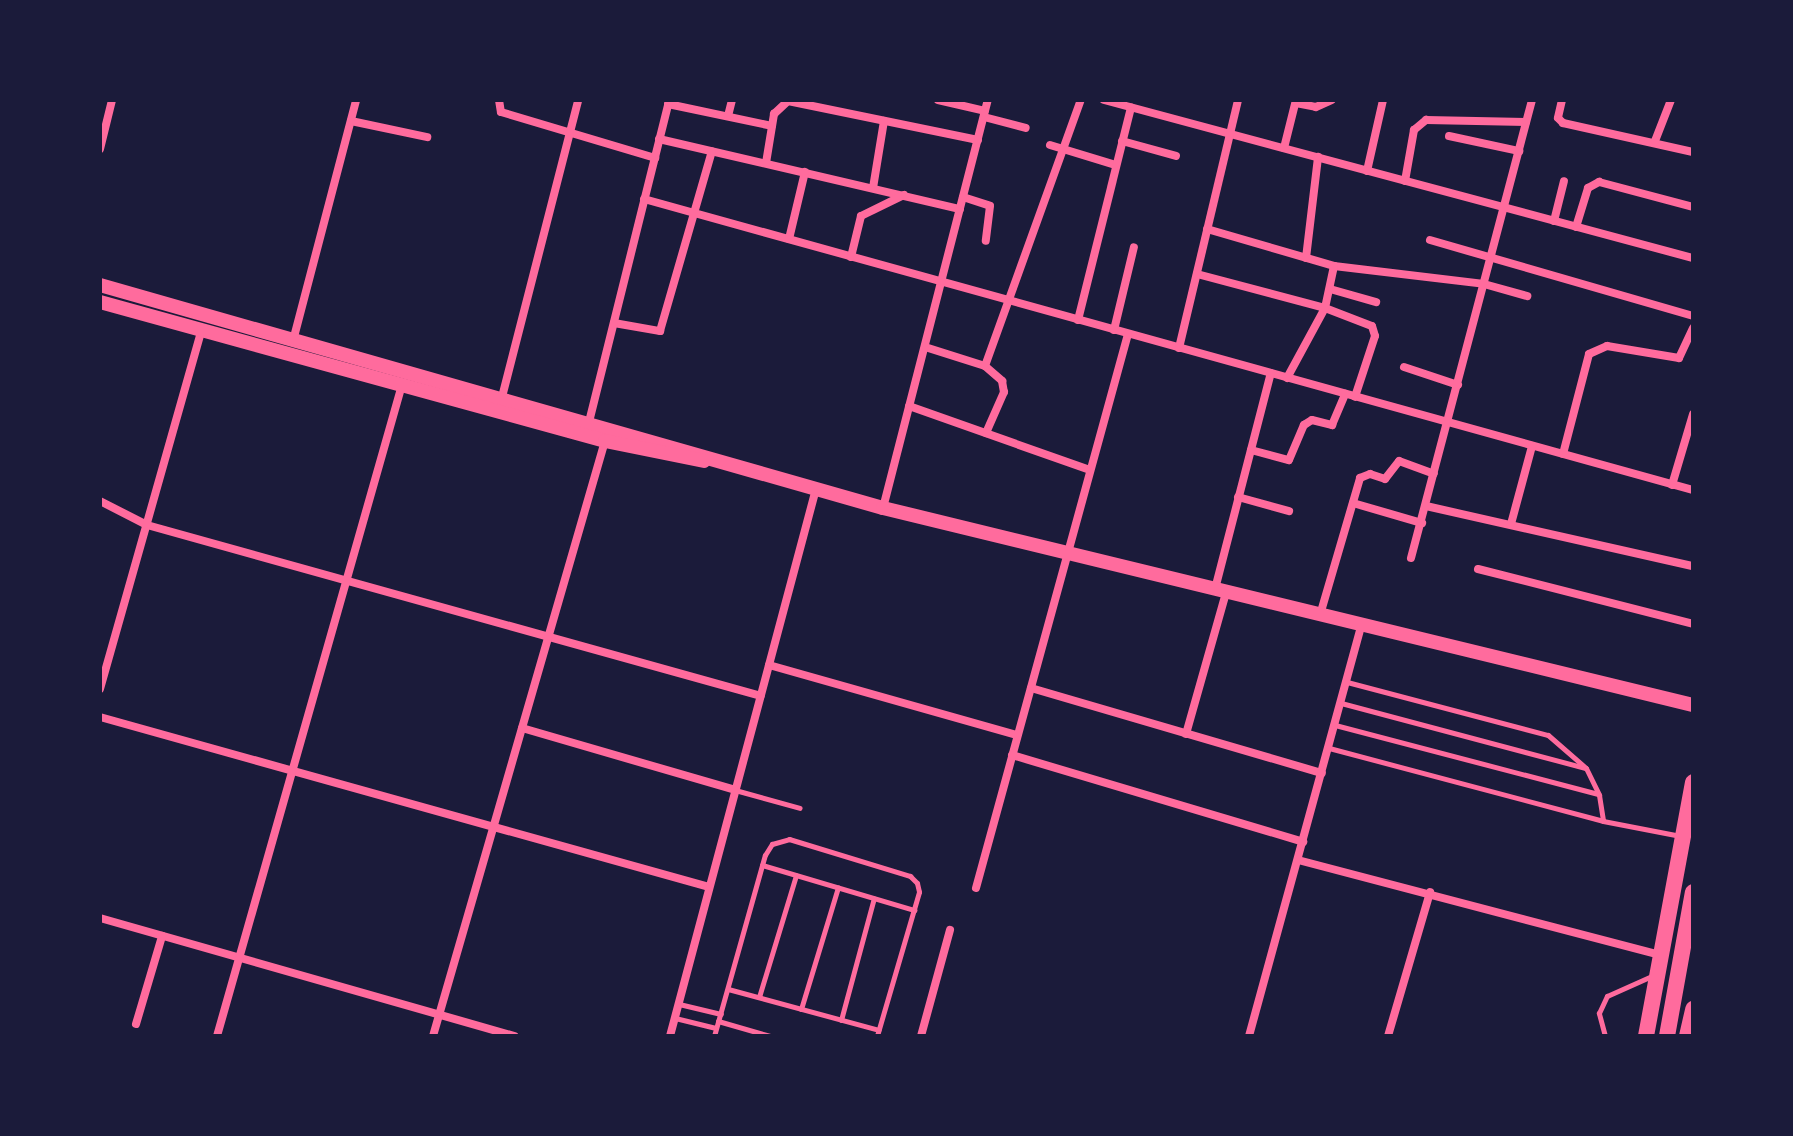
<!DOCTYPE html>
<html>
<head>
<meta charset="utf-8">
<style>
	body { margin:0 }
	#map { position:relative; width:1793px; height:1136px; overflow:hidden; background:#1b1b3a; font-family:"DejaVu Sans",sans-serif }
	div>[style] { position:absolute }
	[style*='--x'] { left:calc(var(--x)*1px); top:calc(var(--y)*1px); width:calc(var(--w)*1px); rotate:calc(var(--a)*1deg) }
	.service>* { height:5px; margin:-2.5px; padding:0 2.5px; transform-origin:2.5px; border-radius:2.5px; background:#ff6b9d }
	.minor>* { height:8px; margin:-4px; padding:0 4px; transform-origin:4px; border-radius:4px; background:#ff6b9d }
	.secondary>* { height:14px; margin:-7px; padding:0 7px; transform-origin:7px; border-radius:7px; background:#ff6b9d }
	.primary>* { height:16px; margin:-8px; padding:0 8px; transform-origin:8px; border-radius:8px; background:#ff6b9d }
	span { translate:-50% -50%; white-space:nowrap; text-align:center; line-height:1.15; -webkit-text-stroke:7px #1b1b3a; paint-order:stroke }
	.frame { position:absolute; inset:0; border:102px solid #1b1b3a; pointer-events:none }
</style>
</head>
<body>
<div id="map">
	<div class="service">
		<div style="--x:1347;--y:682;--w:208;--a:14.8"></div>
		<div style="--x:1548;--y:735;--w:50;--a:41"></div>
		<div style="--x:1586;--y:768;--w:30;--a:64"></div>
		<div style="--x:1599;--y:795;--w:26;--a:81"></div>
		<div style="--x:1341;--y:703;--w:253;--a:14.9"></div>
		<div style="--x:1335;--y:725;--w:272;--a:14.7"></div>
		<div style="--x:1329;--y:748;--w:284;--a:14.9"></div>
		<div style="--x:1603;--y:821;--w:79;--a:10.9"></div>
		<div style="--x:735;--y:790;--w:67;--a:15.5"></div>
		<div style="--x:762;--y:865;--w:159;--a:16.5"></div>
		<div style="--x:728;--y:989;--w:156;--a:15.2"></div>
		<div style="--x:759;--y:997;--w:127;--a:-73.1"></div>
		<div style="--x:679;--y:1004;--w:43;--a:13.4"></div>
		<div style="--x:801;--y:1009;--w:127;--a:-73.1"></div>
		<div style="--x:675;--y:1018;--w:42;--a:13.7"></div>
		<div style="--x:841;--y:1020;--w:126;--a:-74.9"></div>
		<div style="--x:718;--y:1021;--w:54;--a:16.1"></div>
		<div style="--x:714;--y:1036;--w:188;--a:-74.3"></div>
		<div style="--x:765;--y:855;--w:13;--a:-58"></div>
		<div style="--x:772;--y:844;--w:18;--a:-16"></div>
		<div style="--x:789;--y:839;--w:127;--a:17"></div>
		<div style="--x:910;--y:876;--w:10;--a:45"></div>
		<div style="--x:917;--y:883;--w:9;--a:77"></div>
		<div style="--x:919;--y:892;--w:150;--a:106.3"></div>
		<div style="--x:1605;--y:1036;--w:24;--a:-105"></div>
		<div style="--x:1599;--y:1013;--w:19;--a:-65"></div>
		<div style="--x:1607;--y:996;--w:49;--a:-24"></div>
	</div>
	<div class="minor">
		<div style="--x:499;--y:100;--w:12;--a:81"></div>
		<div style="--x:501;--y:112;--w:161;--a:16.6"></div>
		<div style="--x:938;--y:100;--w:48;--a:13.2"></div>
		<div style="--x:1104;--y:100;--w:610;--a:15.02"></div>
		<div style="--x:1562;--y:100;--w:18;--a:103"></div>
		<div style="--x:1558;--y:118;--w:7;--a:45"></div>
		<div style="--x:1563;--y:123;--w:133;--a:12.6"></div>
		<div style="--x:1296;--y:103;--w:20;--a:11"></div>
		<div style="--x:1316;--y:107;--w:17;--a:-24"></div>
		<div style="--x:668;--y:104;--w:106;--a:11.9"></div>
		<div style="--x:728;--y:116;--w:16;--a:-76"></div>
		<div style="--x:984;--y:117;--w:43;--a:14.7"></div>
		<div style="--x:351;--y:121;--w:78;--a:11.9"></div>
		<div style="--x:1449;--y:136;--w:72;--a:12.1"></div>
		<div style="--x:659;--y:139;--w:309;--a:13.1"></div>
		<div style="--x:1122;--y:141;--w:56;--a:15.5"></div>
		<div style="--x:1655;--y:141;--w:44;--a:-68.7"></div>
		<div style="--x:1050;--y:145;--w:69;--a:16.9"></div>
		<div style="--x:1284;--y:148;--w:49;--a:-76"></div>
		<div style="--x:100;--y:149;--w:50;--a:-76.2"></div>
		<div style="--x:766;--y:163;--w:50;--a:-80.7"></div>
		<div style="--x:774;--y:114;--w:19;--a:-43"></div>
		<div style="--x:788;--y:101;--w:194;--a:11.6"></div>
		<div style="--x:1367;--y:171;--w:73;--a:-77.3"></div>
		<div style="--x:1405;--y:181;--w:52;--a:-80"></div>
		<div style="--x:1414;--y:130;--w:16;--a:-40"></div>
		<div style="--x:1426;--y:120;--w:100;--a:1.1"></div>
		<div style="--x:873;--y:188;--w:68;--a:-80.7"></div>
		<div style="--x:963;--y:197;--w:28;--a:18"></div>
		<div style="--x:990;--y:206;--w:35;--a:97"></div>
		<div style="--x:644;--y:199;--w:1089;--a:15.5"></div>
		<div style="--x:1554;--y:221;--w:41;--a:-76"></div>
		<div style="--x:1576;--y:227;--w:41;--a:-72.9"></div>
		<div style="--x:1588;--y:188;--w:13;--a:-29"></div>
		<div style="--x:1599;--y:182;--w:97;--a:14.9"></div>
		<div style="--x:1207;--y:229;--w:132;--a:16.2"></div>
		<div style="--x:1334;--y:266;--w:151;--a:6.8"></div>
		<div style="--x:1484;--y:284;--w:45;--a:15.6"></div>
		<div style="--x:789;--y:239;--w:69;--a:-76.6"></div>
		<div style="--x:1430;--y:240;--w:274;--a:16.1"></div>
		<div style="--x:851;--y:257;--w:42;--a:-76.3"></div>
		<div style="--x:861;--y:216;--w:48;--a:-26"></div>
		<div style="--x:1306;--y:258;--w:102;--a:-83.2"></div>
		<div style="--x:1197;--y:274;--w:132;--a:14.9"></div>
		<div style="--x:1325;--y:308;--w:50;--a:21"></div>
		<div style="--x:1372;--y:326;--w:10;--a:73"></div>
		<div style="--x:1375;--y:336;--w:64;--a:108.2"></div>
		<div style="--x:1330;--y:289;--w:48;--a:15.8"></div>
		<div style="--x:1078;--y:320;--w:219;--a:-76"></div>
		<div style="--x:614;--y:323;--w:47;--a:9.9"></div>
		<div style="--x:660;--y:331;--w:187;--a:-73.9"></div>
		<div style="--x:1114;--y:330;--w:85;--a:-76.5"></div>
		<div style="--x:294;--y:337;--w:245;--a:-75.3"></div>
		<div style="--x:925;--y:347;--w:63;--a:17.6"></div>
		<div style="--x:985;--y:366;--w:23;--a:41"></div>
		<div style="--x:1002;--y:381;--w:11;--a:80"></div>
		<div style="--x:1004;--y:392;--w:45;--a:113.7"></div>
		<div style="--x:1179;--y:348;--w:255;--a:-76.6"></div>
		<div style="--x:985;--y:366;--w:283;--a:-70.2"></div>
		<div style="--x:1404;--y:367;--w:57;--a:18.4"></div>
		<div style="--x:1287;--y:378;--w:80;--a:-61.5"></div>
		<div style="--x:1325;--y:308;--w:43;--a:-77.9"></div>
		<div style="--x:502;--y:397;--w:307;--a:-75.6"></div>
		<div style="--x:909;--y:406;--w:192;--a:19.5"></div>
		<div style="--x:589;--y:422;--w:332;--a:-76"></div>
		<div style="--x:1251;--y:450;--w:39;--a:15"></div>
		<div style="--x:1289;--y:460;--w:38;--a:-67"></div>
		<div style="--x:1304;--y:425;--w:9;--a:-32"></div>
		<div style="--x:1312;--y:420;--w:21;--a:14"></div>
		<div style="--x:1332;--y:425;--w:34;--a:-67"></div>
		<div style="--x:1563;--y:454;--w:103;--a:-75.4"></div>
		<div style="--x:1589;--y:354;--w:20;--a:-24"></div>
		<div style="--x:1607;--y:346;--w:73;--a:9.5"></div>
		<div style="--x:1679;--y:358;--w:33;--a:-65"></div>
		<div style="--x:1672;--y:485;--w:74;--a:-73.5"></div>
		<div style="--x:1238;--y:497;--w:53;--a:15.4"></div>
		<div style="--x:100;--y:501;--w:53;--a:27.1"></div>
		<div style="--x:147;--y:525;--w:637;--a:15.56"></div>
		<div style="--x:1353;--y:503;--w:72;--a:16.2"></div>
		<div style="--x:1426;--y:506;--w:274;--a:12.7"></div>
		<div style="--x:883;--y:508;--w:421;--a:-75.6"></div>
		<div style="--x:1511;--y:524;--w:81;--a:-74.9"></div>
		<div style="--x:1411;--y:558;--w:474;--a:-75.2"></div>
		<div style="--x:1478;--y:569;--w:222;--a:14.3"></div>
		<div style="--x:1215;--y:589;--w:223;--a:-75.5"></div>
		<div style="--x:1320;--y:615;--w:143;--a:-73.7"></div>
		<div style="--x:1360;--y:478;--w:11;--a:-22"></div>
		<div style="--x:1370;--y:474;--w:16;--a:18"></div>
		<div style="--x:1385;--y:479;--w:23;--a:-52"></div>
		<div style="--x:1399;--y:461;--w:37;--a:20"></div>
		<div style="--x:769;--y:665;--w:258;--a:15.8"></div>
		<div style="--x:1031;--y:688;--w:303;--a:16.3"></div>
		<div style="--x:100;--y:689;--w:375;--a:-74.2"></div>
		<div style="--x:100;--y:717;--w:632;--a:15.6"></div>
		<div style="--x:522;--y:728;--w:222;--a:16.2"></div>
		<div style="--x:1186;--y:734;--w:147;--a:-74.2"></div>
		<div style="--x:1012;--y:755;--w:304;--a:16.6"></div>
		<div style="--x:1298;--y:860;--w:375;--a:14.7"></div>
		<div style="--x:976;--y:888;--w:574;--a:-74.66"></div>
		<div style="--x:100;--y:918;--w:431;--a:15.9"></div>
		<div style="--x:136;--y:1024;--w:92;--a:-73.5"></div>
		<div style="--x:217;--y:1036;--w:677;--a:-74.14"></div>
		<div style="--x:433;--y:1036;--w:619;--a:-73.88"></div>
		<div style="--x:670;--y:1036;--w:566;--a:-75.06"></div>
		<div style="--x:921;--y:1036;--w:110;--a:-74.7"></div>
		<div style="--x:1249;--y:1036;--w:424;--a:-74.7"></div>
		<div style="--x:1388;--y:1036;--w:150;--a:-73.7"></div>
	</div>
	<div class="secondary">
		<div style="--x:100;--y:285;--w:814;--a:15.9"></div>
		<div style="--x:883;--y:508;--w:834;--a:13.67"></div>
		<div style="--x:100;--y:302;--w:524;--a:15.39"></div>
		<div style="--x:605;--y:441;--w:101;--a:11.4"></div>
	</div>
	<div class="primary">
		<div style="--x:1646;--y:1036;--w:258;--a:-79.5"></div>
		<div style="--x:1667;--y:1036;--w:146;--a:-79.8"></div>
		<div style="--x:1687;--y:1036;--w:28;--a:-77"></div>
	</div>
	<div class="frame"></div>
</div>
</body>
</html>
